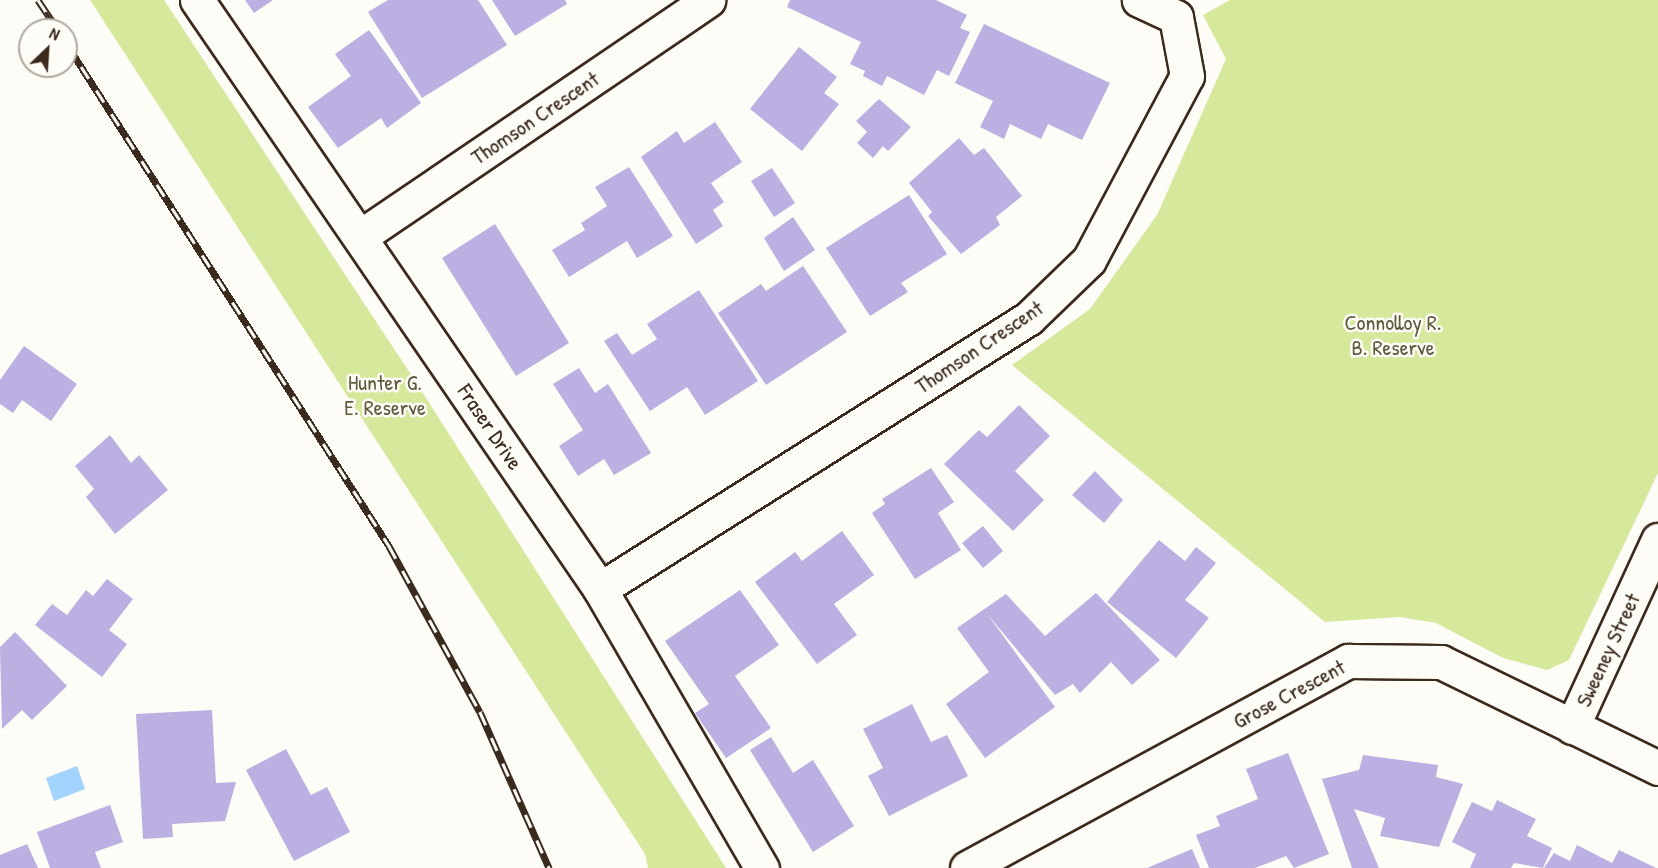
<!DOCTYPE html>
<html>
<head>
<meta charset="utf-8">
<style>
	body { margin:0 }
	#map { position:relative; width:1658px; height:868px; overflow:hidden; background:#fdfcf7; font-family:"Patrick Hand",sans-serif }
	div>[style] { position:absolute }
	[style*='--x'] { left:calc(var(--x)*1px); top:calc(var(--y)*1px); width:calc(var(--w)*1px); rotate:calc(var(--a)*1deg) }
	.green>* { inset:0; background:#d5e89c }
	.water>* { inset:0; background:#a3d3ff }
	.building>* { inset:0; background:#bbb0e1 }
	.roads { filter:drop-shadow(2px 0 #3b2a1e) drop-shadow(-2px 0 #3b2a1e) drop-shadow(0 2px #3b2a1e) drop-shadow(0 -2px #3b2a1e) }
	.minor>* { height:33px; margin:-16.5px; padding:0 16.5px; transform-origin:16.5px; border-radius:16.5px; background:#fdfcf7 }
	.rail>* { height:7px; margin-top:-3.5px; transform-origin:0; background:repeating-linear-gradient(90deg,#fdfcf7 0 14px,#3b2a1e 0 28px); box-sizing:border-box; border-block:2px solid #3b2a1e }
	span { translate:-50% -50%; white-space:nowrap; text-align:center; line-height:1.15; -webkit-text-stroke:5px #fdfcf7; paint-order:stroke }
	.street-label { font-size:22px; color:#3b2a1e }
	.park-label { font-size:22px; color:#625a3e }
	.north { position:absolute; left:18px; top:18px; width:60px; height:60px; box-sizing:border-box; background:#fdfcf7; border:2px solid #afa8a0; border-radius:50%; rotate:25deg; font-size:16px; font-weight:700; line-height:24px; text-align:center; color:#3b2a1e }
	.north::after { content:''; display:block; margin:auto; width:21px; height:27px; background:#3b2a1e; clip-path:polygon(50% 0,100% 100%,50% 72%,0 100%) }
</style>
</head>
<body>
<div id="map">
	<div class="green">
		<div style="clip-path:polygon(90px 0,164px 0,410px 373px,726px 868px,648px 868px,645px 854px)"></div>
		<div style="clip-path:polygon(1230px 0,1658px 0,1658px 473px,1569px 660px,1547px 670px,1503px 658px,1436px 623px,1400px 617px,1325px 622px,1012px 365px,1090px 309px,1157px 215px,1226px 59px,1203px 15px)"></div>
	</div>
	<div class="water">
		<div style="clip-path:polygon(77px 766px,85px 789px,54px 801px,46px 778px)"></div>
	</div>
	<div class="building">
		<div style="clip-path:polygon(245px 0,273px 0,254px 13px)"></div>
		<div style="clip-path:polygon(388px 0,478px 0,507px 45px,422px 98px,368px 12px)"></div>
		<div style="clip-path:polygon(492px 0,565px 0,567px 4px,515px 36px)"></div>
		<div style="clip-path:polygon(790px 0,936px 0,967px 15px,960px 28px,970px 32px,949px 76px,937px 70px,924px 95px,887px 76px,882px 86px,863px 76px,865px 71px,850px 64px,861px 42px,787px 7px)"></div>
		<div style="clip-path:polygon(984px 24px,1110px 83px,1082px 140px,1048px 124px,1041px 139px,1010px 124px,1004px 139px,980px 127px,993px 101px,955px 83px)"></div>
		<div style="clip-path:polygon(369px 30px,421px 103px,387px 128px,381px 118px,338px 148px,308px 107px,351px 76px,335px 54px)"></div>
		<div style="clip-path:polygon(799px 47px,837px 77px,824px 93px,839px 104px,802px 151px,750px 109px)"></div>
		<div style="clip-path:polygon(879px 99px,911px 127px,888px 151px,883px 146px,873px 158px,857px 143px,867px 132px,856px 121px)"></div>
		<div style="clip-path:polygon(715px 122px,742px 162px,711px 183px,724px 202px,713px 210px,723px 226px,696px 244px,641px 157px,677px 131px,684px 143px)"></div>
		<div style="clip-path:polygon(959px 138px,974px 155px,984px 148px,1022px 196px,996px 217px,1000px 225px,961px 254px,928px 216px,932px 212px,909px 183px)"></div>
		<div style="clip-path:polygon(629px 167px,673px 236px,637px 258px,627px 241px,569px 277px,552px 250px,585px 230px,581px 223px,607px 206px,595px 187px)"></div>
		<div style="clip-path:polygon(772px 168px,795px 203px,774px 217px,751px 181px)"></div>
		<div style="clip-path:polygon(909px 195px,947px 254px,901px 283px,908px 292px,870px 316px,826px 248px)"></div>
		<div style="clip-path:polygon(793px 217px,815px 250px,784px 271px,764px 238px)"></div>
		<div style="clip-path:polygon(495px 224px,569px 343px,516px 376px,442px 258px)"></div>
		<div style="clip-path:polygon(803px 266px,847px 332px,766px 385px,718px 313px,761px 284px,766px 291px)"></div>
		<div style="clip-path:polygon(699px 290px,758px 381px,705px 415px,687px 387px,650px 411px,604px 341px,617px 333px,632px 355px,657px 339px,647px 324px)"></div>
		<div style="clip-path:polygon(24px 346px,77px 384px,51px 421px,22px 400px,13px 413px,0 404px,0 380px)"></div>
		<div style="clip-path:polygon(579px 368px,595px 393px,608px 384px,651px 453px,614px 475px,604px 459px,578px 476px,559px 446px,583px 430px,553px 384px)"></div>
		<div style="clip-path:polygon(1019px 405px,1050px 436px,1015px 471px,1044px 500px,1013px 531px,944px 464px,979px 430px,987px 437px)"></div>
		<div style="clip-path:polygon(110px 435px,131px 463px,139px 455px,168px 490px,115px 534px,86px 497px,94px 489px,75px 466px)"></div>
		<div style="clip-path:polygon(931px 468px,954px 502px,938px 513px,961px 550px,915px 579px,872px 513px,885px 504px,882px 499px)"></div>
		<div style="clip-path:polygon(1095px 471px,1123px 500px,1104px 523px,1072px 495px)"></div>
		<div style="clip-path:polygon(983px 526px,1003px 551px,983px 568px,962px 543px)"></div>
		<div style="clip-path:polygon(842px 531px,874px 575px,834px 604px,857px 635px,817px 664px,755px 582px,795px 552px,802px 561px)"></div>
		<div style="clip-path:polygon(1159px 540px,1185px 561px,1196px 547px,1216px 563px,1185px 600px,1209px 618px,1176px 658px,1107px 602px)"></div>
		<div style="clip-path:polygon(107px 579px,133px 599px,109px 630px,127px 644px,102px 677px,35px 625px,52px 604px,67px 615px,86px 590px,93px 596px)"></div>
		<div style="clip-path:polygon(740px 590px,779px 645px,735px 676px,771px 728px,726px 758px,695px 713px,709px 704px,665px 641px)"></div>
		<div style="clip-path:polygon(1096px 593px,1160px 660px,1132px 685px,1111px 662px,1080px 693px,1073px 684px,1055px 695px,988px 615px,1055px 707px,985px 758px,946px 704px,989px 672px,957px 628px,1006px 594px,1045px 636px)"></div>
		<div style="clip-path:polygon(15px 632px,67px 686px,32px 720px,22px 710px,2px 729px,0 647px)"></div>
		<div style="clip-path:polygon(912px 704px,931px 742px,947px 735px,968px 776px,889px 816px,868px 776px,883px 768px,863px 729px)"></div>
		<div style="clip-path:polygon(212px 710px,216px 783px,236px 782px,225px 821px,172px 824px,173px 837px,143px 839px,136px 714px)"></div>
		<div style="clip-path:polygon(771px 737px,793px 773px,813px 760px,854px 826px,813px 852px,750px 750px)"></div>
		<div style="clip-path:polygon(286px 749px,311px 795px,327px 787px,350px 832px,294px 861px,246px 770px)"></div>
		<div style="clip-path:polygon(1288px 753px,1329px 854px,1294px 868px,1286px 856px,1255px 868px,1209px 868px,1196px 835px,1220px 826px,1216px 816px,1258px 799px,1246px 769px)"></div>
		<div style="clip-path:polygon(1363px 755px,1438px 765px,1436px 777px,1463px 784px,1439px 847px,1380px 836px,1385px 818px,1354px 809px,1379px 868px,1352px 868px,1322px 779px,1359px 770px)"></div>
		<div style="clip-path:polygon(1497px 800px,1536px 819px,1527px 836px,1552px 848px,1543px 868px,1514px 863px,1511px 868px,1470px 868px,1476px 854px,1452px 842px,1472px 802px,1492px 811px)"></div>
		<div style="clip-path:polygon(110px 805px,123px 842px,95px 852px,101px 868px,50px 868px,37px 832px)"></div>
		<div style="clip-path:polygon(27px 844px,38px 868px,0 868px,0 855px)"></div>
		<div style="clip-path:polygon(1577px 845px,1612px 863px,1619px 850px,1656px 868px,1544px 868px,1554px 853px,1570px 861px)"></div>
		<div style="clip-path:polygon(1192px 849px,1200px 868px,1147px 868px)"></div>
	</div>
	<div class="roads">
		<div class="minor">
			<div style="--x:197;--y:0;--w:714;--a:55.62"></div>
			<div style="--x:600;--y:589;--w:323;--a:59.9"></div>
			<div style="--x:361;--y:236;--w:420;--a:-34.2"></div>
			<div style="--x:600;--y:589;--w:507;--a:-32.28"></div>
			<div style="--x:1029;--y:318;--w:83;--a:-44"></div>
			<div style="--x:1089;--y:260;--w:208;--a:-62"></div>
			<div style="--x:1187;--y:76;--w:60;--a:-100.6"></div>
			<div style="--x:1176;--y:17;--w:41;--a:-155.3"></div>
			<div style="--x:1572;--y:727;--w:206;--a:-65.3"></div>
			<div style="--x:967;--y:868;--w:434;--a:-28.5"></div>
			<div style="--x:1348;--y:661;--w:93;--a:0.6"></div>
			<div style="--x:1441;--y:662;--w:242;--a:26"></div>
		</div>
	</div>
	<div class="rail">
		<div style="--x:38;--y:0;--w:36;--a:56"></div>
		<div style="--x:66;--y:43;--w:598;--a:57.29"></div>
		<div style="--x:389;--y:546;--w:189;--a:61.3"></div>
		<div style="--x:480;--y:712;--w:171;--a:66.1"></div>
	</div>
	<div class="street-label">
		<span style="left:535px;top:118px;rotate:-34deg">Thomson Crescent</span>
		<span style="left:979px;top:347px;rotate:-34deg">Thomson Crescent</span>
		<span style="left:490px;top:427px;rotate:56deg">Fraser Drive</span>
		<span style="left:1608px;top:650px;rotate:-65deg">Sweeney Street</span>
		<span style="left:1289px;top:694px;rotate:-28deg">Grose Crescent</span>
	</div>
	<div class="park-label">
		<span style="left:1393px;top:335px">Connolloy R.<br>B. Reserve</span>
		<span style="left:385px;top:395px">Hunter G.<br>E. Reserve</span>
	</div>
	<div class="north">N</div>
</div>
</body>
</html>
